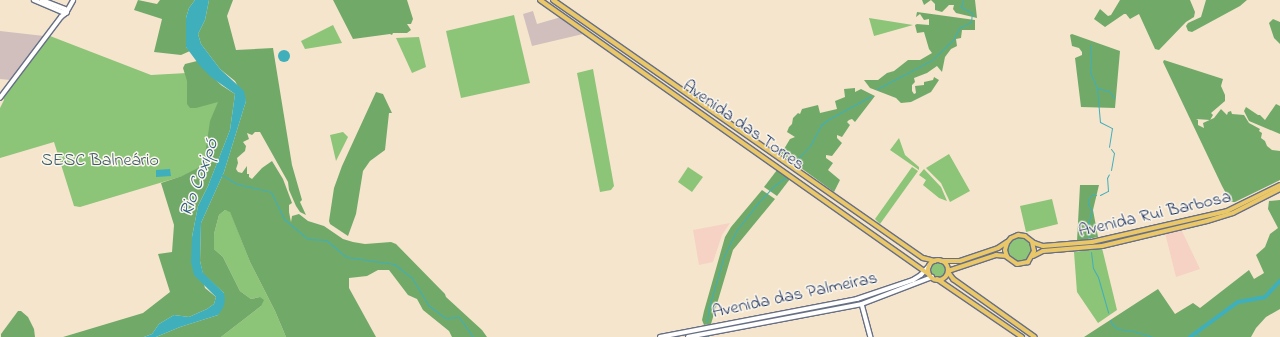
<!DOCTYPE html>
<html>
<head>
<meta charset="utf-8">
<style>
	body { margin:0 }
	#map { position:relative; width:1280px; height:337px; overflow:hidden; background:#f5e5cd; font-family:"Indie Flower",sans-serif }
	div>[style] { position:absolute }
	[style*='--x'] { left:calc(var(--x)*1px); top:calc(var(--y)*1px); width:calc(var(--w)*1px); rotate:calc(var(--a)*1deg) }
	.built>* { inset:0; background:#f6d2c4 }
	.industrial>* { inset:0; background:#d1bfbe }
	.green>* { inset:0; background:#8cc478 }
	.round { border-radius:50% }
	.forest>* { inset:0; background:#71aa68 }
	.water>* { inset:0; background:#3fafbb }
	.stream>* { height:1px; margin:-0.5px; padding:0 0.5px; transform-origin:0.5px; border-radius:0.5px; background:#3fafbb }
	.river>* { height:4px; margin:-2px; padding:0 2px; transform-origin:2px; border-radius:2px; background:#3fafbb }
	.roads { filter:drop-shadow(1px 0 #676f85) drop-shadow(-1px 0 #676f85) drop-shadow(0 1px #676f85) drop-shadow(0 -1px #676f85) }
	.minor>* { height:3.5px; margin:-1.75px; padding:0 1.75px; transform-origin:1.75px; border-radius:1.75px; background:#fff }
	.major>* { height:4px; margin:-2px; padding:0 2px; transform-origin:2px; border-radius:2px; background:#eac769 }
	.major>.ring { margin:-2px; padding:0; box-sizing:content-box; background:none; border:4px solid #eac769; border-radius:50% }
	span { translate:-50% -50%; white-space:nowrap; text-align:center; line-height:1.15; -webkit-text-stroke:3px #fbf7ec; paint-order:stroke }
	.street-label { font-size:18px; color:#1b2f5e }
	.park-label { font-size:18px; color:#3d5c66 }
	.water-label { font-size:19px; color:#285c7f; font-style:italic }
</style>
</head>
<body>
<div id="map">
	<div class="built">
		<div style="clip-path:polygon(730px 223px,722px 235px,713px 262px,699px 265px,693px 230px)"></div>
		<div style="clip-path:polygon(1181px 229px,1200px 269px,1176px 277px,1165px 233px)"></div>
	</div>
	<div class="industrial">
		<div style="clip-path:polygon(533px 11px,537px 24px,561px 17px,583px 34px,532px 46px,523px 14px)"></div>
		<div style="clip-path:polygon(0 31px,44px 36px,10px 80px,0 79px)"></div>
	</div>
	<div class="green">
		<div style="clip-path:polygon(514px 15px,530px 83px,461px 98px,446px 31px)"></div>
		<div style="clip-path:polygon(869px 18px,913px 25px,874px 36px)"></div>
		<div style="clip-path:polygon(333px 25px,342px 43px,305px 49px,301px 41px)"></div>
		<div style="clip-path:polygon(50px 36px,151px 75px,187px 73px,221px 85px,216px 166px,80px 207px,74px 206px,54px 142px,0 158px,0 108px,4px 100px,3px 98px)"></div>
		<div style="clip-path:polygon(419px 37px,426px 67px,412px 73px,396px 38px)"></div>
		<div style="clip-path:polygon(593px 69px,614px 186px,611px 190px,600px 192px,577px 73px)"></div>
		<div style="clip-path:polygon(343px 132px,348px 137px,336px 161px,330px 135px)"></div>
		<div style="clip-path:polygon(899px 138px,905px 155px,919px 167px,919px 170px,890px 150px)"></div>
		<div style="clip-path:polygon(949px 154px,970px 191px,950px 202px,941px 183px,926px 168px)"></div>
		<div style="clip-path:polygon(688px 167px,703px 177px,692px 192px,678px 182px)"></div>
		<div style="clip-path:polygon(912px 167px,918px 171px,880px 224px,875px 219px)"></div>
		<div style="clip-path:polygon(924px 169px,941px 187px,947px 201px,939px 198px,923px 185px,926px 180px,919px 175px)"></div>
		<div style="clip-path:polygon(1052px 199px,1058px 224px,1026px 232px,1020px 206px)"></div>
		<div style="clip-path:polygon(225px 210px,230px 211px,250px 262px,275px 311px,286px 337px,221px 337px,261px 306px,260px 297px,251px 299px,240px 291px,223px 257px,214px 249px,214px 234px,219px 215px)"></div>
		<div class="round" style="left:1007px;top:237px;width:26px;height:26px"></div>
		<div style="clip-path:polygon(1102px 248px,1117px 310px,1098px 323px,1077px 292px,1074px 252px)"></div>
		<div class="round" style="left:931px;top:262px;width:16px;height:16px"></div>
		<div style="clip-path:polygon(855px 301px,857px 303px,807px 312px,813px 308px)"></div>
	</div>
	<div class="forest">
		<div style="clip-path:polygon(138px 0,157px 4px,160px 0,195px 0,189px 8px,186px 18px,186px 47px,190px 51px,181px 55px,154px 52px,162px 19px,134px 10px)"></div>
		<div style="clip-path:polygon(209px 0,233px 0,227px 16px,236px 50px,273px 48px,292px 165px,302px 200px,300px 202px,306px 215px,300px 212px,296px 206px,289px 190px,288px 182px,260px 132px,255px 132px,252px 135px,247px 133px,249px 139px,243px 142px,246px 146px,245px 151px,237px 158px,238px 163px,236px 169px,238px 172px,242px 173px,247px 166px,247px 174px,249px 174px,249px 177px,252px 179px,262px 168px,272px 161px,283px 179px,292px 203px,289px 205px,289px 212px,291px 222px,292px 216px,299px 214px,308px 221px,324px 226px,343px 239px,353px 242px,365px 244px,391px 242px,396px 244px,445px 294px,446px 297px,482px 330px,487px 337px,452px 337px,449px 331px,423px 310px,417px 299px,408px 295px,389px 270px,378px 270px,367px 276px,349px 278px,349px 288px,376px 337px,286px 337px,275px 311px,250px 262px,230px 212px,225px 210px,219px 215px,214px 234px,214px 249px,223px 257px,240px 291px,251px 299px,260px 297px,264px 300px,261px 306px,221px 337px,156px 337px,180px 327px,218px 315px,224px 293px,203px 274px,200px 261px,201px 223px,224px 172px,246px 101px,235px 81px,220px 69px,201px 44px,198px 34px,205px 20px)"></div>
		<div style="clip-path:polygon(333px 0,407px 0,413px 19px,411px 24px,407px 24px,411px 30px,407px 33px,393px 33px,392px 35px,390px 34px,353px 39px)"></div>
		<div style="clip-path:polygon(922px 0,975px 0,977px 18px,956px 13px,953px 9px,954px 5px,949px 5px,942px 12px,935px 10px,935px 4px,931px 0,924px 5px)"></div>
		<div style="clip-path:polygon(1120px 0,1190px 0,1195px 12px,1194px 17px,1186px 22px,1159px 50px,1155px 49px,1139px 14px,1130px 19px,1126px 14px,1124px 14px,1105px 27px,1094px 19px,1100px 9px,1108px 16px,1111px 15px)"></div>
		<div style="clip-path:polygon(1206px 0,1247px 0,1240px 6px,1192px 32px,1188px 31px,1186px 26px,1188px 23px,1201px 17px)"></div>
		<div style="clip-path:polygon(917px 12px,975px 20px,975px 30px,962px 30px,961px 38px,956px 39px,957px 46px,951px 49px,945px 57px,942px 72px,937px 66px,927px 73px,914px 78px,915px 82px,912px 85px,912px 91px,914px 94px,916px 93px,915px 86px,924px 85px,924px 82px,933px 80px,934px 77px,939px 80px,931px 92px,911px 102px,901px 103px,896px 98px,870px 88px,864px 80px,878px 80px,887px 73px,894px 71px,908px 60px,920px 60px,932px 53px,929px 49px,924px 32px,917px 33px,915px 25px,917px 24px,929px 25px,929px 19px,924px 20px,920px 14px,916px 17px)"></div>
		<div style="clip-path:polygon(1273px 19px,1280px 22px,1280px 44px,1274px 38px,1269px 23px)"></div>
		<div style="clip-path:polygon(1072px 34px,1120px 51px,1115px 108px,1081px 107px,1075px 58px,1082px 55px,1082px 52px,1079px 48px,1072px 46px,1070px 35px)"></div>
		<div style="clip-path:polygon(1164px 60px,1223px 79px,1221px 86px,1225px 95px,1225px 101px,1211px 113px,1213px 115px,1210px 120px,1196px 119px,1198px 120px,1198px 125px,1204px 128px,1203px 123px,1214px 118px,1221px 109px,1227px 115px,1228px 112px,1231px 111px,1232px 114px,1244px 115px,1249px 123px,1260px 129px,1259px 131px,1262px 133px,1261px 138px,1265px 141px,1267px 146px,1272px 150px,1280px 151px,1280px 180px,1235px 202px,1230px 202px,1231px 198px,1228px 197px,1222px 186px,1163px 62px)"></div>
		<div style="clip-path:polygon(197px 61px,221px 85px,235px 94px,230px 130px,208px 186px,198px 206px,192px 237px,205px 288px,216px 297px,214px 304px,207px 309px,189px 317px,174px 315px,159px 324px,152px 334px,144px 337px,63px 337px,143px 313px,170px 292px,158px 254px,172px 252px,174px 225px,161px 183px,182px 176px,198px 168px,204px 161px,210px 121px,218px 102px,196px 108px,190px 108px,187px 104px,187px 81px,183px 68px,185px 64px)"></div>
		<div style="clip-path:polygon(855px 88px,855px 92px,861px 89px,875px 96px,855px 122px,852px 119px,849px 120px,847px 122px,850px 125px,842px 137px,837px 135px,837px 138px,842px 143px,832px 156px,826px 155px,826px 158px,833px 163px,828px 170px,840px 180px,834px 192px,779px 152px,784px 149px,790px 139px,795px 137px,787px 132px,789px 127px,792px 124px,793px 118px,798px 113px,800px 114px,802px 109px,818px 105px,820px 113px,837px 109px,835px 101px,845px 97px,844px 89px)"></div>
		<div style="clip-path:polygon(376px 92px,383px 94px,392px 113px,389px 113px,385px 150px,370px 161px,363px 171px,356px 214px,348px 236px,330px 224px,329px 221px,334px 188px,342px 166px)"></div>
		<div style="clip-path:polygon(1276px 104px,1280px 106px,1280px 134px,1249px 121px,1244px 111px,1246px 107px,1258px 115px,1260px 115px,1265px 120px)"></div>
		<div style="clip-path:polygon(777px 170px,790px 179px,777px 196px,764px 187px)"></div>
		<div style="clip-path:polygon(1080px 185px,1099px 185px,1093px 210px,1098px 237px,1077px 241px)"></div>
		<div style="clip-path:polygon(762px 190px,775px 199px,733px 250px,711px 324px,704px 325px,702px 320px,704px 311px,725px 237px,731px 227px)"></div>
		<div style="clip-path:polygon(1280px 200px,1280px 309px,1266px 317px,1256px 328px,1251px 337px,1084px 337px,1158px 289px,1175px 314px,1193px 303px,1200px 308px,1249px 270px,1254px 279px,1264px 273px,1256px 255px,1265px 247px,1270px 234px,1278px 228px,1268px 209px,1269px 201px)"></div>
		<div style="clip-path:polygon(18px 311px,21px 311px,28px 317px,34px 329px,35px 337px,1px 337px,1px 334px)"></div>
	</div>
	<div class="water">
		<div style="clip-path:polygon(195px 0,209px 0,205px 20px,198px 34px,201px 44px,220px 69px,244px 91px,246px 101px,224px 172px,201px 223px,200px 261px,203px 273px,224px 293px,225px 300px,223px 308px,218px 315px,180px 327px,156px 337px,144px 337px,152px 334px,159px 324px,174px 315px,189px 317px,207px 309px,214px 304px,216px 297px,194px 275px,191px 262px,192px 237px,198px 206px,208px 186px,230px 130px,235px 94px,211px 77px,200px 66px,186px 47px,186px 18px,189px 8px)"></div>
		<div class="round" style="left:278px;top:50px;width:12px;height:12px"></div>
		<div style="clip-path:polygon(170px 169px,171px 176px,156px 177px,156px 170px)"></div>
	</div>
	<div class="stream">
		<div style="--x:1090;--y:45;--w:13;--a:86"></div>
		<div style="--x:1091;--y:58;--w:14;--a:94"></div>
		<div style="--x:1090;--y:72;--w:17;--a:66"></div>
		<div style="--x:1097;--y:88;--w:34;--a:85"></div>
		<div style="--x:1100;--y:122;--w:13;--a:27"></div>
		<div style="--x:1112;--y:128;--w:19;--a:99"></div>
		<div style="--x:1097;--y:88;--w:12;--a:14"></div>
		<div style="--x:1109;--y:91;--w:9;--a:54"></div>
		<div style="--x:877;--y:89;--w:62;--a:-27.8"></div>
		<div style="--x:932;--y:60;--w:29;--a:-44"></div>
		<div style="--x:953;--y:40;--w:13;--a:-63"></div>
		<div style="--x:959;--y:28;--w:13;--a:-27"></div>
		<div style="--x:971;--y:22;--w:9;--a:-84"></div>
		<div style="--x:972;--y:13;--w:13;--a:-151"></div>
		<div style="--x:961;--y:7;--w:7;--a:-74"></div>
		<div style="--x:793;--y:164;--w:25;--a:-47"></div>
		<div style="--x:810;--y:146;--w:24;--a:-62"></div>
		<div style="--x:821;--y:125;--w:10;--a:-37"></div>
		<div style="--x:829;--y:119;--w:48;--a:-28.7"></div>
		<div style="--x:1111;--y:170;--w:17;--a:-80"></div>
		<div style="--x:1114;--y:153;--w:5;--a:-127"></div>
		<div style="--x:222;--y:175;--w:17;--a:31"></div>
		<div style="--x:237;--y:184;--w:35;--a:13"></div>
		<div style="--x:271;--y:192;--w:30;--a:64"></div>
		<div style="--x:284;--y:219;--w:31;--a:40"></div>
		<div style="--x:308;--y:239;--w:18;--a:3"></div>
		<div style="--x:326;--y:240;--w:26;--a:40"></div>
		<div style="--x:346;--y:257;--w:49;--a:8.3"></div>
		<div style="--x:394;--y:264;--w:23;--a:38"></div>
		<div style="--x:412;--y:278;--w:31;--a:59"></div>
		<div style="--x:428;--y:305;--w:21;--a:37"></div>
		<div style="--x:445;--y:318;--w:14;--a:-4"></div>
		<div style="--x:459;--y:317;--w:24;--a:55"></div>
		<div style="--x:1100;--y:195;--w:9;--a:-27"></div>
		<div style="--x:1108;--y:191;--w:13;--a:-94"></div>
		<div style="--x:1107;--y:178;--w:4;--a:-63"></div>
		<div style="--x:1090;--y:239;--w:12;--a:-104"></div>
		<div style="--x:1087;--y:227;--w:17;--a:-73"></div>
		<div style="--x:1092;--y:211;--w:8;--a:-120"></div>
		<div style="--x:1088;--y:204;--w:5;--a:-90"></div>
		<div style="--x:1088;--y:199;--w:6;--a:-45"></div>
		<div style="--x:1092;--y:195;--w:4;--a:0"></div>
		<div style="--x:1091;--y:252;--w:16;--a:83"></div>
		<div style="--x:1093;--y:268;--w:10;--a:61"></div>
		<div style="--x:1098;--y:277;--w:37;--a:74"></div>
		<div style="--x:1110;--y:320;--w:4;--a:63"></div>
		<div style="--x:1112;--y:324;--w:8;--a:40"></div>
		<div style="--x:1118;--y:329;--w:15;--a:8"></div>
		<div style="--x:1133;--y:331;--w:21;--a:17"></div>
		<div style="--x:707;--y:321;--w:14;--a:-82"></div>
		<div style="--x:709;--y:307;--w:53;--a:-73.6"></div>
		<div style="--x:724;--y:256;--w:28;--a:-64"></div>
		<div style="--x:736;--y:231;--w:36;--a:-52"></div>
		<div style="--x:758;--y:203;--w:23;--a:-47"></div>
		<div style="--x:774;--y:186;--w:15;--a:-37"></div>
		<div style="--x:1196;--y:333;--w:5;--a:53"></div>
		<div style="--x:708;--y:336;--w:1;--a:45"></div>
	</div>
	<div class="river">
		<div style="--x:1190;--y:337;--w:59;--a:-36.1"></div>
		<div style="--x:1238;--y:302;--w:27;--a:-10"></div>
		<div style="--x:1265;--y:297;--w:22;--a:-47"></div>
	</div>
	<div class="roads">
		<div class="minor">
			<div style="--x:34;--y:0;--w:34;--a:23"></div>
			<div style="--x:42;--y:0;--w:25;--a:21"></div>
			<div style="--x:65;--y:9;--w:4;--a:56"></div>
			<div style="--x:0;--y:98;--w:101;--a:-53"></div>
			<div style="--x:61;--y:17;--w:6;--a:-39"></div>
			<div style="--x:66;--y:13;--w:14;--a:-60"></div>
			<div style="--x:862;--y:304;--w:34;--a:75"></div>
			<div style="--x:660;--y:337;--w:201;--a:-10.9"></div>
			<div style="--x:857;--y:299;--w:59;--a:-18.7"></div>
			<div style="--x:913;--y:280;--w:9;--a:-32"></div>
			<div style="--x:921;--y:275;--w:12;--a:-48"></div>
			<div style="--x:688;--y:337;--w:177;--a:-10.7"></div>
			<div style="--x:862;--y:304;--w:75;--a:-21.1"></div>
		</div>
		<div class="major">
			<div style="--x:540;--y:0;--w:476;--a:35.2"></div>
			<div style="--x:553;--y:0;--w:451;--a:34.9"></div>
			<div style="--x:923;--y:258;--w:12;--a:14"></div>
			<div style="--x:1032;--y:242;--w:9;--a:77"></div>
			<div style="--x:1034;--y:251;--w:13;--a:119"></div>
			<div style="--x:1028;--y:262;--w:11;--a:170"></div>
			<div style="--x:1017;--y:264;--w:12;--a:-145"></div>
			<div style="--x:1007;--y:257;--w:7;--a:-106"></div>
			<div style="--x:1005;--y:250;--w:7;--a:-74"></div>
			<div style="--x:1007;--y:243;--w:6;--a:-51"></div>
			<div style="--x:1011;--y:238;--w:8;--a:-23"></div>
			<div style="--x:1018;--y:235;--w:7;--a:8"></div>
			<div style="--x:1025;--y:236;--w:11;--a:38"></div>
			<div style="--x:1034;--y:243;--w:9;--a:18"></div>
			<div style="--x:1043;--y:246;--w:49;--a:-4.7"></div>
			<div style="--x:1092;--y:242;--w:139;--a:-12.9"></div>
			<div style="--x:1227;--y:211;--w:59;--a:-26.1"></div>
			<div style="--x:1033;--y:256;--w:11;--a:-27"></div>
			<div style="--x:1043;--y:251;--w:59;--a:-4.8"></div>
			<div style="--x:1102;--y:246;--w:108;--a:-13.4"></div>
			<div style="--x:1207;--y:221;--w:27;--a:-17"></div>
			<div style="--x:1233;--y:213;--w:53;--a:-27.1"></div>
			<div class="ring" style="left:928px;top:260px;width:16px;height:16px"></div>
			<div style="--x:941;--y:261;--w:19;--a:0"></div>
			<div style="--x:960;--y:261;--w:40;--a:-18.9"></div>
			<div style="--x:998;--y:248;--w:11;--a:-34"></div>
			<div style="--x:948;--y:271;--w:51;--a:-18.4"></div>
			<div style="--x:996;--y:255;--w:11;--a:5"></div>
			<div style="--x:948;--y:272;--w:9;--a:54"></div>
			<div style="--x:953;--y:279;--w:100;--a:35.3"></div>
			<div style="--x:937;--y:279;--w:103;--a:34.3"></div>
		</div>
	</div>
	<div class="street-label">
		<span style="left:743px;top:126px;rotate:35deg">Avenida das Torres</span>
		<span style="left:1155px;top:215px;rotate:-13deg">Avenida Rui Barbosa</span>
		<span style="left:795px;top:296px;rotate:-12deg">Avenida das Palmeiras</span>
	</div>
	<div class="park-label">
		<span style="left:100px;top:161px">SESC Balneário</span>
	</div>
	<div class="water-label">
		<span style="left:200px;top:178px;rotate:-70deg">Rio Coxipó</span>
	</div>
</div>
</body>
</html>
